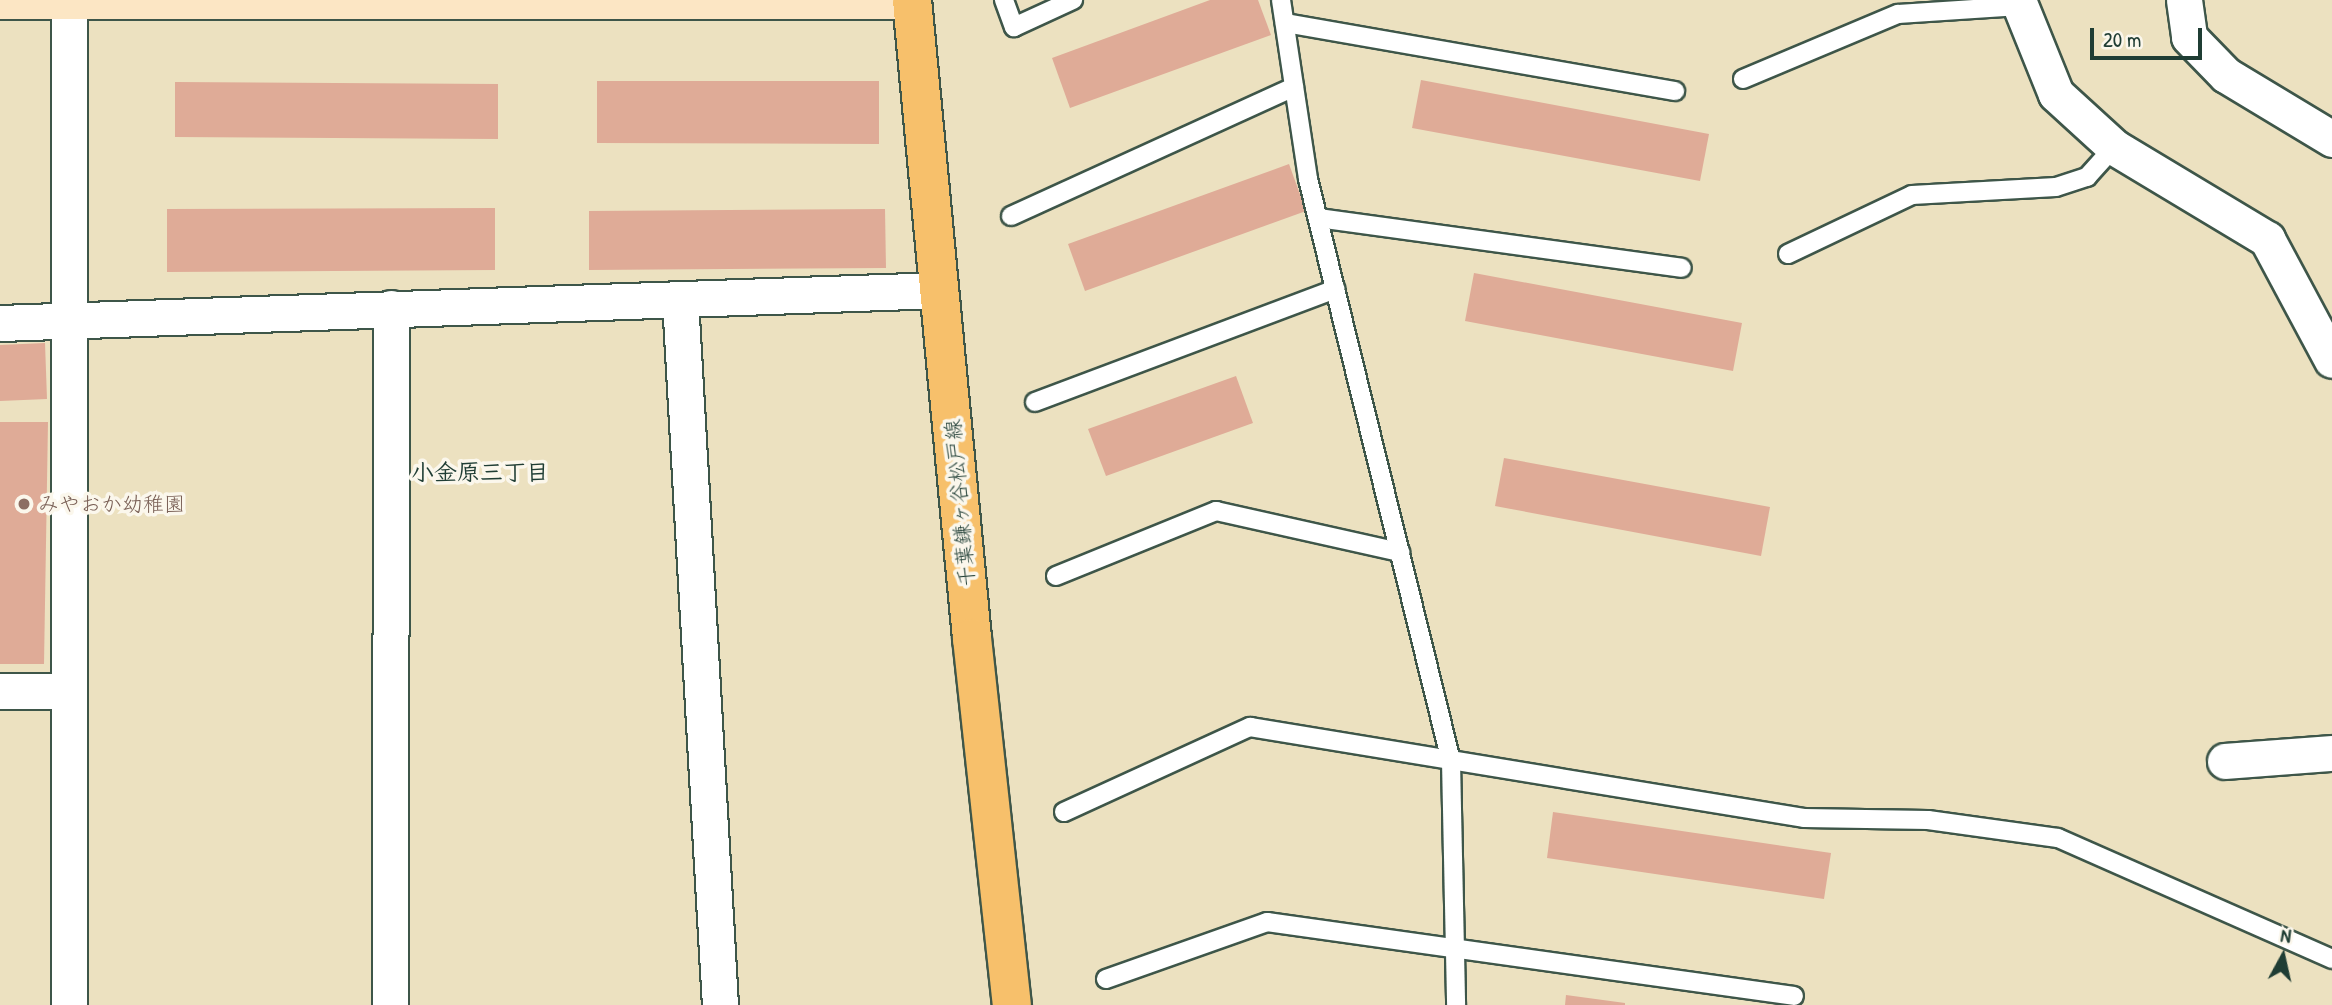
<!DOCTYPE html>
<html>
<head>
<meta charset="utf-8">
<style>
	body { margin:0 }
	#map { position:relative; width:2332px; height:1005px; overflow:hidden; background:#ece1c0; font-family:"Patrick Hand","Klee One",sans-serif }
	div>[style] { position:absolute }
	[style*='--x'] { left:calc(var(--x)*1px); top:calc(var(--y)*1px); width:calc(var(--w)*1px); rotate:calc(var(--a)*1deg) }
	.building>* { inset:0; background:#dfab97 }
	.roads { filter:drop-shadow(2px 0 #3e5649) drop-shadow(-2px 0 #3e5649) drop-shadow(0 2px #3e5649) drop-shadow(0 -2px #3e5649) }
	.lane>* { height:18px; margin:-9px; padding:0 9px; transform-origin:9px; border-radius:9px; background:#fff }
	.street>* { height:35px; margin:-17.5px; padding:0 17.5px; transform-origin:17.5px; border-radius:17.5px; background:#fff }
	.secondary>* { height:38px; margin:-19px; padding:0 19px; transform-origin:19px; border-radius:19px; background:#fce6c4 }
	.primary>* { height:38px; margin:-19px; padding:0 19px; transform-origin:19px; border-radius:19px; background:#f7c06b }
	.dots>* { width:19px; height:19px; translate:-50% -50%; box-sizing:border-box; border:4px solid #fbf7ec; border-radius:50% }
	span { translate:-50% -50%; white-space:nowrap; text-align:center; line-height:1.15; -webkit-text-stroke:7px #fbf7ec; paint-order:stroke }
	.street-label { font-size:21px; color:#1f3d34 }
	.education-label { font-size:21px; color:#785e54 }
	.left { translate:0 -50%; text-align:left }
	.neighbourhood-label { font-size:23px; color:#1f3d34; font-weight:700 }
	.north { position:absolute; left:2248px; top:921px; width:70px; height:70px; -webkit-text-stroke:5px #fbf7ec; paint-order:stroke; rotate:8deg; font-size:19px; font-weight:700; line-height:28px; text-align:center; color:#1f3d34 }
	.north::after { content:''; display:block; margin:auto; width:24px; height:32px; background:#1f3d34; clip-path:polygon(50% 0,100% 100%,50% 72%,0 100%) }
	.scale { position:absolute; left:2090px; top:28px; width:112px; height:32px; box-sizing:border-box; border:4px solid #1f3d34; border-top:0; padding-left:9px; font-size:21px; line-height:24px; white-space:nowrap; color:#1f3d34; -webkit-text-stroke:5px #fbf7ec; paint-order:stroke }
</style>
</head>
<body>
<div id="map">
	<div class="building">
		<div style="clip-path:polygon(1210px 0,1258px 0,1271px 35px,1070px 108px,1052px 58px)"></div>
		<div style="clip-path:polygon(1421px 80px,1709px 134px,1700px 181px,1412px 128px)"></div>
		<div style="clip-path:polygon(597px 81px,879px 81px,879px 144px,597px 143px)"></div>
		<div style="clip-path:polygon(175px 82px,498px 84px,498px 139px,175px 137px)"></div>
		<div style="clip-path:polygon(1289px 164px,1306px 211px,1085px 291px,1068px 244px)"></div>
		<div style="clip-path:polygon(495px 208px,495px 270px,167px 272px,167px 209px)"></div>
		<div style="clip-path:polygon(885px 209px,886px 268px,589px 270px,589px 211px)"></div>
		<div style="clip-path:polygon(1474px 273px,1742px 323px,1733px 371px,1465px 321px)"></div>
		<div style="clip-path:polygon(45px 343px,47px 399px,0 401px,0 345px)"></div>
		<div style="clip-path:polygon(1236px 376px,1253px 423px,1106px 476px,1088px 429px)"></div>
		<div style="clip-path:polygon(0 422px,48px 422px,44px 664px,0 664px)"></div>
		<div style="clip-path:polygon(1504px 458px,1770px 507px,1761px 556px,1495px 506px)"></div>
		<div style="clip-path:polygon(1553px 812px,1831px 853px,1824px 899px,1547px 858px)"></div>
		<div style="clip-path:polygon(1566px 995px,1625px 1003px,1625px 1005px,1565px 1005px)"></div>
	</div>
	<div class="roads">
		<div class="lane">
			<div style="--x:1004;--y:0;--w:29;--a:70"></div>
			<div style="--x:1014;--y:27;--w:65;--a:-24.6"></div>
			<div style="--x:1281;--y:0;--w:181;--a:81.4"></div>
			<div style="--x:1308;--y:179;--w:599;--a:76.2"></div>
			<div style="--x:1451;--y:761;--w:244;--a:88.8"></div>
			<div style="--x:1285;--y:23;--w:396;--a:9.9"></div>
			<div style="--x:1743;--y:79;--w:168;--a:-22.8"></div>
			<div style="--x:1898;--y:14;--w:122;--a:-3.8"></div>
			<div style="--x:1011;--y:216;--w:311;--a:-24.5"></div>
			<div style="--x:1318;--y:218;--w:367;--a:7.8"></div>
			<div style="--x:1788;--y:254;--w:137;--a:-25.4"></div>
			<div style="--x:1912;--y:195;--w:144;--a:-3.2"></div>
			<div style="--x:2056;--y:187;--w:33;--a:-18"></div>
			<div style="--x:2087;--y:177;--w:40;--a:-48"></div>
			<div style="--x:1035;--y:402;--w:321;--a:-20.6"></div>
			<div style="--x:1056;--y:576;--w:173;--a:-22.1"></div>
			<div style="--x:1216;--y:511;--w:189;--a:12.6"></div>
			<div style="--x:1064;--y:812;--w:205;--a:-24.6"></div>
			<div style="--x:1250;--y:727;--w:561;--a:9.33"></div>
			<div style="--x:1804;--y:818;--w:124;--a:0.9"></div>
			<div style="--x:1928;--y:820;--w:131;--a:7.9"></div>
			<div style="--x:2058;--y:838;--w:300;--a:23.8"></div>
			<div style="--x:1106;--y:979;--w:171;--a:-19.5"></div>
			<div style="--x:1267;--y:922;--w:532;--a:7.99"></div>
		</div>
		<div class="street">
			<div style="--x:2018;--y:0;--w:101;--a:68"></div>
			<div style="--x:2056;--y:94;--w:79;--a:42.4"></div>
			<div style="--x:2114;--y:147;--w:179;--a:31"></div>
			<div style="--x:2267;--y:239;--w:137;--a:61.8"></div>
			<div style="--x:2184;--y:0;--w:37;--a:82"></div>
			<div style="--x:2189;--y:37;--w:53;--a:45.8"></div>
			<div style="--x:2226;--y:75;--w:124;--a:31.1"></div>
			<div style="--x:680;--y:299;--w:707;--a:86.76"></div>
			<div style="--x:0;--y:323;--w:941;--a:-2.01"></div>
			<div style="--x:0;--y:691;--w:68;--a:0"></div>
			<div style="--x:2225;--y:761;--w:107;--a:-4.3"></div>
			<div style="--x:69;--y:1005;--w:1004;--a:-90"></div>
			<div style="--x:390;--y:1005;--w:697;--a:-89.92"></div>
		</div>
		<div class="secondary">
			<div style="--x:0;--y:0;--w:899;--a:0"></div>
		</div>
		<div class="primary">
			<div style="--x:912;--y:0;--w:641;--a:84.63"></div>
			<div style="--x:972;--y:638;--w:369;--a:83.8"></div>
		</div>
	</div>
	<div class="dots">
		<div style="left:24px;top:504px;background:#8d6e63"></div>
	</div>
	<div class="street-label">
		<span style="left:960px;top:503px;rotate:-95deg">千葉鎌ヶ谷松戸線</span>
	</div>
	<div class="education-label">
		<span class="left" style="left:38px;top:504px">みやおか幼稚園</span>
	</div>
	<div class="neighbourhood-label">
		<span style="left:480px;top:472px">小金原三丁目</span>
	</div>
	<div class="north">N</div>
	<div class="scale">20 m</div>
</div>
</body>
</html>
